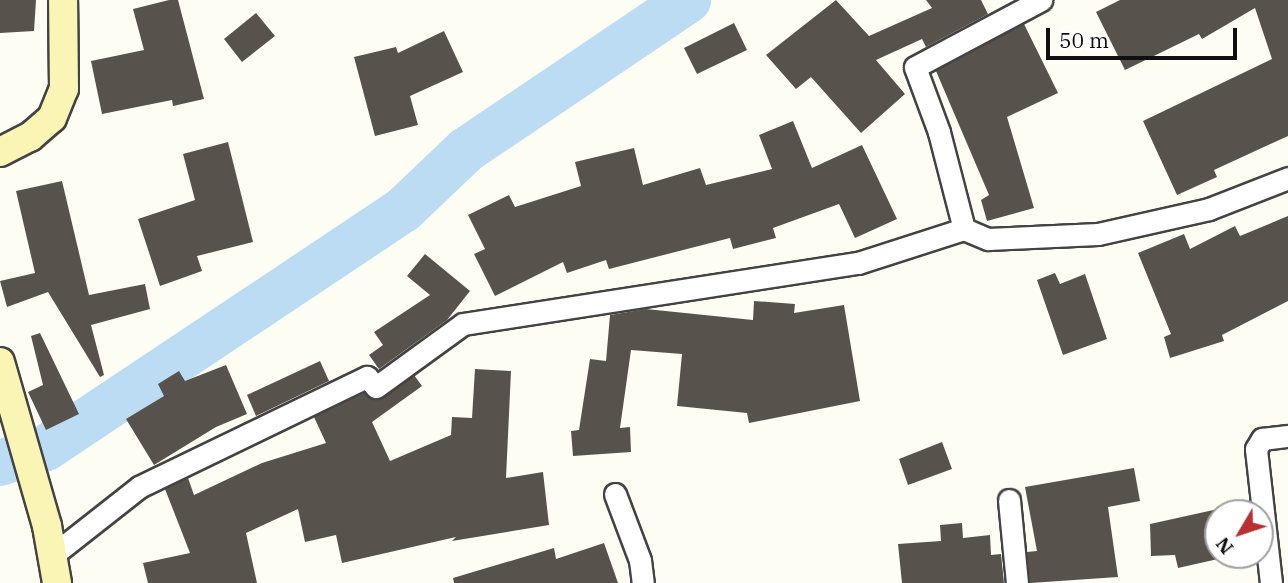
<!DOCTYPE html>
<html>
<head>
<meta charset="utf-8">
<style>
	body { margin:0 }
	#map { position:relative; width:1288px; height:583px; overflow:hidden; background:#fefdf4; font-family:"IBM Plex Serif",serif }
	div>[style] { position:absolute }
	[style*='--x'] { left:calc(var(--x)*1px); top:calc(var(--y)*1px); width:calc(var(--w)*1px); rotate:calc(var(--a)*1deg) }
	.river>* { height:46px; margin:-23px; padding:0 23px; transform-origin:23px; border-radius:23px; background:#bcdcf3 }
	.building>* { inset:0; background:#58524d }
	.roads { filter:drop-shadow(2px 0 #434343) drop-shadow(-2px 0 #434343) drop-shadow(0 2px #434343) drop-shadow(0 -2px #434343) }
	.street>* { height:21px; margin:-10.5px; padding:0 10.5px; transform-origin:10.5px; border-radius:10.5px; background:#fff }
	.secondary>* { height:28px; margin:-14px; padding:0 14px; transform-origin:14px; border-radius:14px; background:#faf5b4 }
	span { translate:-50% -50%; white-space:nowrap; text-align:center; line-height:1.15; -webkit-text-stroke:7px #fff; paint-order:stroke }
	.north { position:absolute; left:1204px; top:499px; width:70px; height:70px; box-sizing:border-box; background:#fff; border:2px solid #9f9f9f; border-radius:50%; rotate:231deg; font-size:19px; font-weight:700; line-height:28px; text-align:center; color:#101010 }
	.north::after { content:''; display:block; margin:auto; width:24px; height:32px; background:#b93031; clip-path:polygon(50% 0,100% 100%,50% 72%,0 100%) }
	.scale { position:absolute; left:1046px; top:28px; width:191px; height:32px; box-sizing:border-box; border:4px solid #101010; border-top:0; padding-left:9px; font-size:21px; line-height:24px; white-space:nowrap; color:#101010; -webkit-text-stroke:5px #fff; paint-order:stroke }
</style>
</head>
<body>
<div id="map">
	<div class="river">
		<div style="--x:0;--y:463;--w:48;--a:-18.1"></div>
		<div style="--x:46;--y:448;--w:429;--a:-33.7"></div>
		<div style="--x:403;--y:210;--w:87;--a:-43.6"></div>
		<div style="--x:466;--y:150;--w:268;--a:-34"></div>
	</div>
	<div class="building">
		<div style="clip-path:polygon(0 0,36px 0,34px 31px,0 33px)"></div>
		<div style="clip-path:polygon(169px 0,178px 0,204px 99px,173px 106px,172px 100px,102px 114px,91px 61px,144px 50px,133px 9px)"></div>
		<div style="clip-path:polygon(836px 0,869px 36px,932px 8px,926px 0,981px 0,988px 14px,926px 47px,922px 39px,876px 60px,905px 94px,861px 133px,811px 77px,796px 89px,766px 55px)"></div>
		<div style="clip-path:polygon(1120px 0,1288px 0,1288px 136px,1214px 170px,1217px 177px,1177px 195px,1143px 121px,1272px 59px,1255px 8px,1202px 39px,1199px 34px,1125px 70px,1096px 12px)"></div>
		<div style="clip-path:polygon(256px 13px,275px 36px,242px 62px,224px 39px)"></div>
		<div style="clip-path:polygon(734px 23px,747px 50px,697px 74px,684px 48px)"></div>
		<div style="clip-path:polygon(1024px 24px,1058px 93px,1007px 117px,1034px 208px,987px 221px,981px 200px,989px 195px,936px 71px)"></div>
		<div style="clip-path:polygon(444px 31px,463px 72px,410px 96px,418px 125px,375px 136px,354px 57px,396px 47px,398px 53px)"></div>
		<div style="clip-path:polygon(793px 121px,812px 168px,862px 145px,897px 219px,855px 238px,839px 204px,773px 228px,776px 238px,733px 249px,730px 238px,609px 269px,606px 260px,567px 273px,563px 262px,495px 296px,474px 254px,485px 249px,468px 215px,509px 195px,515px 207px,581px 186px,575px 162px,634px 148px,643px 185px,700px 168px,706px 185px,772px 169px,759px 135px)"></div>
		<div style="clip-path:polygon(228px 142px,253px 242px,197px 256px,202px 271px,160px 286px,138px 219px,195px 200px,183px 154px)"></div>
		<div style="clip-path:polygon(62px 181px,89px 295px,145px 284px,150px 309px,91px 325px,104px 375px,100px 377px,48px 292px,7px 307px,0 281px,35px 273px,16px 191px)"></div>
		<div style="clip-path:polygon(1288px 216px,1288px 301px,1222px 335px,1224px 341px,1170px 358px,1164px 337px,1171px 334px,1138px 253px,1184px 234px,1190px 249px,1235px 226px,1240px 236px)"></div>
		<div style="clip-path:polygon(425px 254px,470px 291px,447px 320px,379px 369px,369px 355px,383px 345px,374px 332px,430px 295px,407px 276px)"></div>
		<div style="clip-path:polygon(1055px 273px,1060px 284px,1085px 274px,1107px 339px,1063px 355px,1037px 280px)"></div>
		<div style="clip-path:polygon(754px 301px,795px 304px,794px 313px,844px 305px,860px 401px,749px 423px,747px 413px,677px 406px,682px 354px,631px 350px,620px 428px,630px 427px,631px 452px,573px 456px,571px 431px,579px 430px,590px 359px,606px 361px,610px 315px,646px 309px,753px 320px)"></div>
		<div style="clip-path:polygon(40px 333px,79px 414px,46px 430px,28px 392px,43px 385px,31px 336px)"></div>
		<div style="clip-path:polygon(320px 361px,329px 381px,256px 416px,247px 395px)"></div>
		<div style="clip-path:polygon(226px 365px,247px 414px,216px 427px,154px 465px,126px 419px,164px 396px,158px 384px,179px 371px,185px 381px)"></div>
		<div style="clip-path:polygon(475px 369px,511px 371px,506px 478px,543px 472px,549px 525px,452px 541px,456px 537px,342px 563px,336px 535px,305px 542px,298px 509px,246px 533px,257px 583px,148px 583px,143px 563px,190px 553px,165px 489px,188px 478px,194px 495px,262px 463px,326px 443px,314px 417px,364px 393px,372px 399px,383px 398px,414px 375px,422px 386px,372px 422px,390px 461px,451px 435px,452px 417px,472px 418px)"></div>
		<div style="clip-path:polygon(942px 442px,952px 469px,908px 485px,899px 459px)"></div>
		<div style="clip-path:polygon(1134px 468px,1140px 501px,1108px 507px,1118px 577px,1030px 583px,1027px 552px,1037px 551px,1025px 487px)"></div>
		<div style="clip-path:polygon(1218px 509px,1218px 559px,1178px 568px,1175px 555px,1151px 556px,1150px 524px)"></div>
		<div style="clip-path:polygon(962px 523px,963px 538px,990px 535px,991px 555px,1001px 554px,1004px 583px,902px 583px,898px 544px,941px 541px,940px 525px)"></div>
		<div style="clip-path:polygon(604px 543px,618px 583px,454px 583px,453px 578px,554px 548px,556px 559px)"></div>
	</div>
	<div class="roads">
		<div class="street">
			<div style="--x:964;--y:229;--w:100;--a:-104.5"></div>
			<div style="--x:939;--y:132;--w:69;--a:-110.3"></div>
			<div style="--x:915;--y:67;--w:143;--a:-28"></div>
			<div style="--x:615;--y:494;--w:71;--a:69.3"></div>
			<div style="--x:640;--y:560;--w:23;--a:83"></div>
			<div style="--x:1009;--y:500;--w:83;--a:84.5"></div>
			<div style="--x:54;--y:554;--w:108;--a:-38.2"></div>
			<div style="--x:139;--y:487;--w:253;--a:-25.8"></div>
			<div style="--x:367;--y:377;--w:13;--a:48"></div>
			<div style="--x:376;--y:387;--w:107;--a:-35.9"></div>
			<div style="--x:463;--y:324;--w:400;--a:-8.8"></div>
			<div style="--x:858;--y:263;--w:111;--a:-17.8"></div>
			<div style="--x:964;--y:229;--w:26;--a:23"></div>
			<div style="--x:988;--y:239;--w:110;--a:-2.6"></div>
			<div style="--x:1098;--y:234;--w:114;--a:-12.7"></div>
			<div style="--x:1209;--y:209;--w:85;--a:-21.4"></div>
			<div style="--x:1271;--y:583;--w:135;--a:-96.4"></div>
			<div style="--x:1256;--y:449;--w:12;--a:-59"></div>
			<div style="--x:1262;--y:439;--w:26;--a:-7"></div>
		</div>
		<div class="secondary">
			<div style="--x:0;--y:152;--w:34;--a:-27"></div>
			<div style="--x:30;--y:137;--w:29;--a:-41"></div>
			<div style="--x:52;--y:118;--w:31;--a:-68"></div>
			<div style="--x:64;--y:89;--w:89;--a:-90.6"></div>
			<div style="--x:0;--y:362;--w:171;--a:74"></div>
			<div style="--x:47;--y:526;--w:58;--a:80"></div>
		</div>
	</div>
	<div class="north">N</div>
	<div class="scale">50 m</div>
</div>
</body>
</html>
